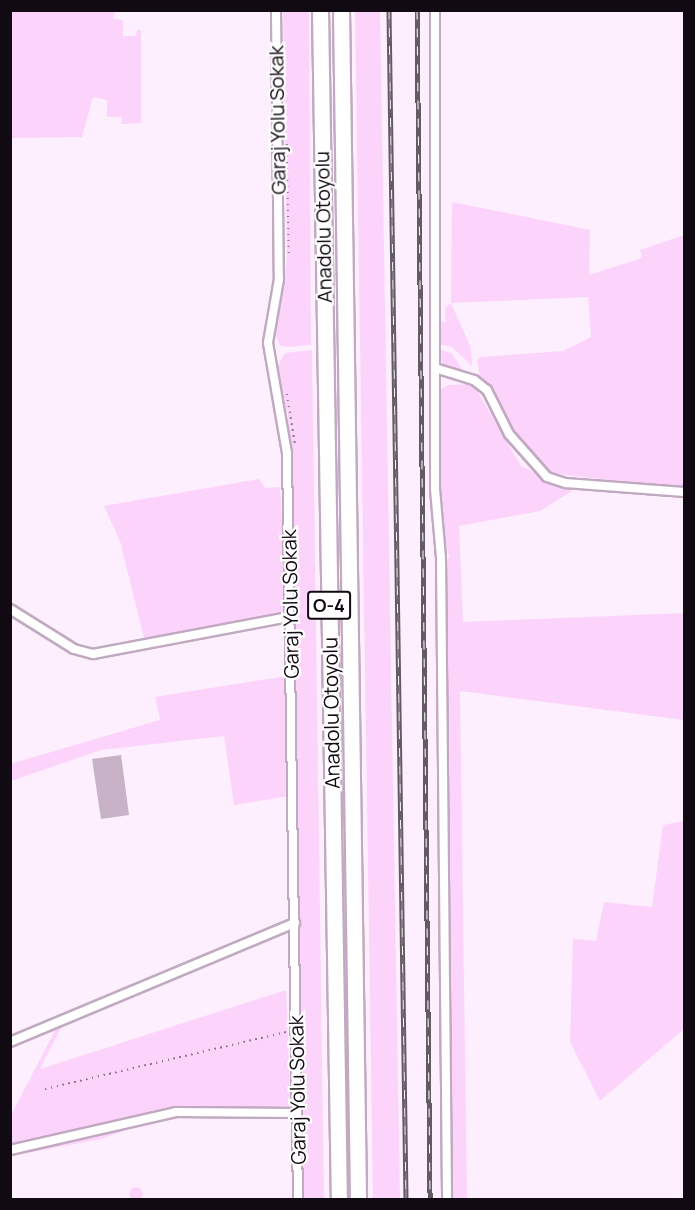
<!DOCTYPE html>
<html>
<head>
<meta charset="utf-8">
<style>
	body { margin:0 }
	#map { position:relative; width:695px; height:1210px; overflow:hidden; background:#fdeffd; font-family:Manrope,sans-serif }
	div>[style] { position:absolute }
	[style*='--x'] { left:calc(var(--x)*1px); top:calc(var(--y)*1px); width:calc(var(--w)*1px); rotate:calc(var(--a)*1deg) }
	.green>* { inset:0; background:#fcd4fb }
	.round { border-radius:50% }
	.building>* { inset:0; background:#c8b2c8 }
	.path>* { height:1.5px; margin-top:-0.75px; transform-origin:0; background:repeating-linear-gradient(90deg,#857a85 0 1.5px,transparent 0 6px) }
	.roads { filter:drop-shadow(2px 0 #c1aac1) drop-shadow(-2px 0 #c1aac1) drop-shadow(0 2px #c1aac1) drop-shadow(0 -2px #c1aac1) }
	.minor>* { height:8px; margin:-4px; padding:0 4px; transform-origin:4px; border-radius:4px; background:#fff }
	.motorway>* { height:15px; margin:-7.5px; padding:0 7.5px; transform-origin:7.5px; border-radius:7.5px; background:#fff }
	.rail>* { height:5px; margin-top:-2.5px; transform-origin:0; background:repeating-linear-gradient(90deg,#fff 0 9px,#645a64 0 18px); box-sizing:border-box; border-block:2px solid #645a64 }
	span { translate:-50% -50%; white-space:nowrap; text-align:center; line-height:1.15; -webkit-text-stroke:4.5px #fff; paint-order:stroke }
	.shield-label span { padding:2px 4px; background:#fff; border:2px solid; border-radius:4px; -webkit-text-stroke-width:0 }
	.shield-label { font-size:18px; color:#120a12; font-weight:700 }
	.street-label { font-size:20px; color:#120a12 }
	.frame { position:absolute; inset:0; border:12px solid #120a12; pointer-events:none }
</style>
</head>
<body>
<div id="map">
	<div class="green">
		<div style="clip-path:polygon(10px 11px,115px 11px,113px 19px,123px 20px,123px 36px,136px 36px,137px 30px,141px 30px,141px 123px,121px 124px,122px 117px,107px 117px,107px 100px,93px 97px,82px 137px,11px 138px)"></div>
		<div style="clip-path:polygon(283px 11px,309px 11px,311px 345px,286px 347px,280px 345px,275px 334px,287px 260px)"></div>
		<div style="clip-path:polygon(355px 11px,380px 11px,400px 1200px,373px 1199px)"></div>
		<div style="clip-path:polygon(452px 202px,590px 230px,589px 275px,642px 258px,640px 250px,684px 235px,684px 489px,549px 473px,534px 461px,480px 376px,477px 360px,481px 357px,563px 351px,591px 337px,588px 297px,451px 303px,471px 348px,472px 366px,452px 347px,438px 344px,441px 321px,446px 323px,445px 308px,451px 303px)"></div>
		<div style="clip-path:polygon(440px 349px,452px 354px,465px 374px,442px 363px)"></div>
		<div style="clip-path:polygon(312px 350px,324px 1199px,301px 1199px,288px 414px,276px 369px,285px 353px)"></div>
		<div style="clip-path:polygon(473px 384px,521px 466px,572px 491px,540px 511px,459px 526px,463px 622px,684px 613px,684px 720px,460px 691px,467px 1200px,451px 1199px,442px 572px,449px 556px,439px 521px,436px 400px,439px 390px,448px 385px)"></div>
		<div style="clip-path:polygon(259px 479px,265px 488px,280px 487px,286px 580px,281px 623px,147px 650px,120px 541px,104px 506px)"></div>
		<div style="clip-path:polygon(286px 676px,289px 796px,234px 805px,224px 736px,101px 750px,11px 781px,10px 764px,160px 720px,155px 697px)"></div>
		<div style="clip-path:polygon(684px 821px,684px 1029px,600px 1101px,570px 1042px,573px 939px,596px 941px,604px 902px,652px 907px,663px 825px)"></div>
		<div style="clip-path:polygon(286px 990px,291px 1115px,158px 1119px,101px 1139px,11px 1156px,11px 1115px,58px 1025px,62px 1026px,40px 1069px)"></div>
		<div class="round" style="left:129px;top:1187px;width:14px;height:14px"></div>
	</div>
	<div class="building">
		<div style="clip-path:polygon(121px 755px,129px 815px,101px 819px,92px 759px)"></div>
	</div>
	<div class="path">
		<div style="--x:287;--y:144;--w:112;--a:89"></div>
		<div style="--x:287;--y:394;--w:50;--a:80.7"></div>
		<div style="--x:45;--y:1089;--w:248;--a:-13.3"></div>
	</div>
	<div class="roads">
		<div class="minor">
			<div style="--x:276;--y:10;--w:269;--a:89.4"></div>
			<div style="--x:279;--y:279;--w:65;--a:99.8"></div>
			<div style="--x:268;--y:343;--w:112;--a:80.2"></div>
			<div style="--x:287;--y:453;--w:747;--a:89.16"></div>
			<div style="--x:435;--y:10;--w:479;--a:90"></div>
			<div style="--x:435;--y:489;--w:69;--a:85"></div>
			<div style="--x:441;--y:558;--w:642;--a:89.46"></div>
			<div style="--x:435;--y:368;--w:41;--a:17.1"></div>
			<div style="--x:474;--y:380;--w:16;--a:38"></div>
			<div style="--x:487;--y:390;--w:49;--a:63.4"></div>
			<div style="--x:509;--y:434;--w:57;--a:48.5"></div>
			<div style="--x:547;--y:477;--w:20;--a:18"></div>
			<div style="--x:566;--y:483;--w:118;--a:4.4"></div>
			<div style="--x:10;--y:609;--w:75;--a:32"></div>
			<div style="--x:74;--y:649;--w:20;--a:15"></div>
			<div style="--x:93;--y:654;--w:199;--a:-10.7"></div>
			<div style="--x:10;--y:1042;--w:309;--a:-22.7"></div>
			<div style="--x:10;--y:1150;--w:170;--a:-12.9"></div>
			<div style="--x:176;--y:1112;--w:121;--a:0.5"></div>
		</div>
		<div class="motorway">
			<div style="--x:320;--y:10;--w:1190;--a:89.09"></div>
			<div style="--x:341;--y:10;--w:1190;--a:89.18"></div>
		</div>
	</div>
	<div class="rail">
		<div style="--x:389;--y:10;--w:1190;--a:89.18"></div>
		<div style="--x:417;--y:10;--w:1190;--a:89.37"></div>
	</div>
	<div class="shield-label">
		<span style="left:329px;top:605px">O-4</span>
	</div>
	<div class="street-label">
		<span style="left:277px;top:120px;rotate:-91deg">Garaj Yolu Sokak</span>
		<span style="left:323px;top:227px;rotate:-91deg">Anadolu Otoyolu</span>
		<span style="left:290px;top:604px;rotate:-91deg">Garaj Yolu Sokak</span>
		<span style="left:331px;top:713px;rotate:-91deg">Anadolu Otoyolu</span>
		<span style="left:297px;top:1090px;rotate:-91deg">Garaj Yolu Sokak</span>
	</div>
	<div class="frame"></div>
</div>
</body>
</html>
